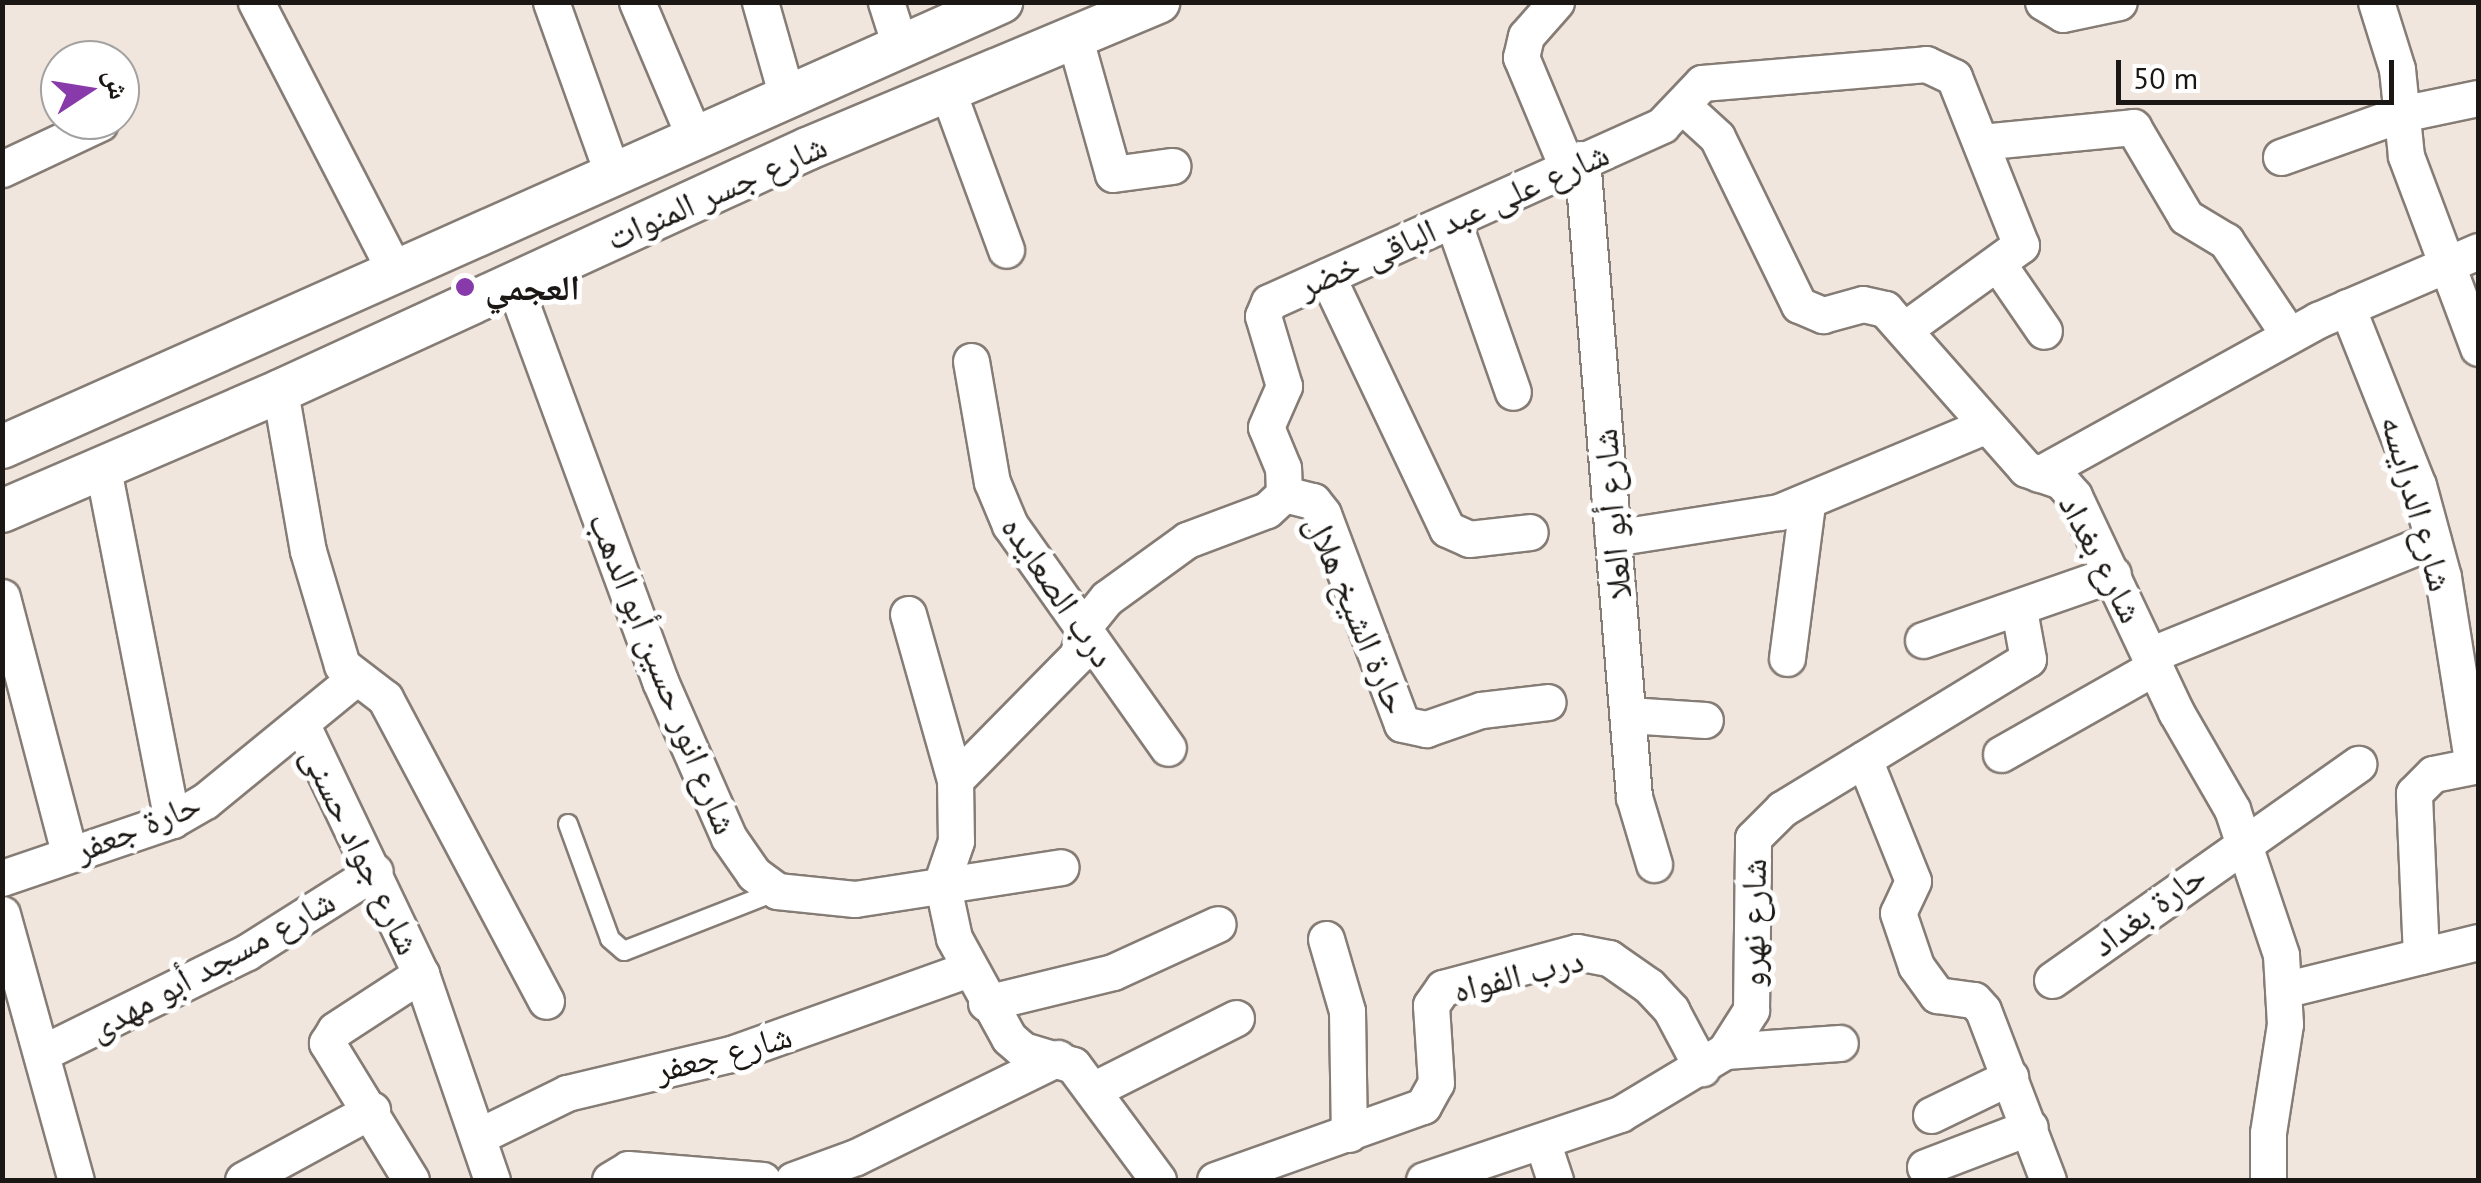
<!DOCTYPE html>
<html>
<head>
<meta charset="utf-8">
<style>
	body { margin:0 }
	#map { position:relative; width:2481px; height:1183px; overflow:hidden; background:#f0e6de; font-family:"PT Sans","Noto Naskh Arabic",sans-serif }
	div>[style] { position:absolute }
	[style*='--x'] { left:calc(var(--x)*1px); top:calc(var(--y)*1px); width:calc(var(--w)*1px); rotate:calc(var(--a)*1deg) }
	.roads { filter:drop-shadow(2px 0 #857c75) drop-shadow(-2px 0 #857c75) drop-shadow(0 2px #857c75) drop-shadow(0 -2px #857c75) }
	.service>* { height:18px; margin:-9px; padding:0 9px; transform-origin:9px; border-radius:9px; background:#fff }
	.minor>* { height:35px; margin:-17.5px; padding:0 17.5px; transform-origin:17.5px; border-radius:17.5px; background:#fff }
	.tertiary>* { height:42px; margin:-21px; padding:0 21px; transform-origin:21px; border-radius:21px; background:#fff }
	.dots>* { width:28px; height:28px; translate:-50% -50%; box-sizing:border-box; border:5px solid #fff; border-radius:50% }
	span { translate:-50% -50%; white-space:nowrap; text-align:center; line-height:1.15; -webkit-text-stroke:10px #fff; paint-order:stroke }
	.street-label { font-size:35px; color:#1a1714 }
	.poi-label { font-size:35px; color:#1a1714; font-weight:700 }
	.left { translate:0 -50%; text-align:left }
	.frame { position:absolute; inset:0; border:5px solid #1a1714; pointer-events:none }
	.north { position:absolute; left:40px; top:40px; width:100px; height:100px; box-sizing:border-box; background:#fff; border:2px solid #a3a2a1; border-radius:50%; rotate:78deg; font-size:28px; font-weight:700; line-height:40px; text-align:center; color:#1a1714 }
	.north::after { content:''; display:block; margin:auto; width:35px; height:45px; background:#893aaa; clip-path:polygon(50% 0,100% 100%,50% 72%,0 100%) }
	.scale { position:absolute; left:2116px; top:60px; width:278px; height:45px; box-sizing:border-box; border:5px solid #1a1714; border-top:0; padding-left:12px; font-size:30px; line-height:35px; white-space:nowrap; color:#1a1714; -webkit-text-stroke:8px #fff; paint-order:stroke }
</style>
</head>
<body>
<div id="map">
	<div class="roads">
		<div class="service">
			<div style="--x:568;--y:824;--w:122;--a:69.9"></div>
			<div style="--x:610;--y:939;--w:18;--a:41"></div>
			<div style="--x:624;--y:951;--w:164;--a:-21.4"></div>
		</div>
		<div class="minor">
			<div style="--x:256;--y:2;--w:303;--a:62.7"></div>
			<div style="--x:551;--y:2;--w:181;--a:70.3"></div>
			<div style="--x:637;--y:2;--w:146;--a:67"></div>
			<div style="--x:760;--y:2;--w:95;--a:74.1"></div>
			<div style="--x:886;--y:2;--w:46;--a:72.3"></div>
			<div style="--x:1556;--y:2;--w:45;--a:131.4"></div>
			<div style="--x:1526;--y:36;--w:22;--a:103"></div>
			<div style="--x:1521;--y:57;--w:119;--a:67.3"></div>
			<div style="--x:2043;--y:2;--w:23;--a:31"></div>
			<div style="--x:2063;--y:14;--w:57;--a:-12.1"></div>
			<div style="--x:2376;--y:2;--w:70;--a:72.6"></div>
			<div style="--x:2397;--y:69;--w:87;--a:84.1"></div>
			<div style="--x:2406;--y:156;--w:205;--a:69.4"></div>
			<div style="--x:1075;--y:39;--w:140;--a:74.3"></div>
			<div style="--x:1113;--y:174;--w:60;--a:-7.7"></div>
			<div style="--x:948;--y:92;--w:168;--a:69.8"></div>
			<div style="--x:1683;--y:106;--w:46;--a:42.4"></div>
			<div style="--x:1717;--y:137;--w:187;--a:64"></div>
			<div style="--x:1799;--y:305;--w:26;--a:23"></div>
			<div style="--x:1823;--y:315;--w:41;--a:-15.4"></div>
			<div style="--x:1863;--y:304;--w:23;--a:13"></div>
			<div style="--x:1885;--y:309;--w:213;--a:48.6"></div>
			<div style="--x:2026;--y:469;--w:37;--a:19"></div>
			<div style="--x:2061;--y:481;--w:20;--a:49"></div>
			<div style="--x:2074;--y:496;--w:239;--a:64.7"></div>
			<div style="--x:2176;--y:712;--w:112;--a:60"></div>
			<div style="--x:2232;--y:809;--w:154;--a:71.4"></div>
			<div style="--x:2281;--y:955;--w:69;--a:86.7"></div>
			<div style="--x:2285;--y:1024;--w:110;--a:98.9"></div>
			<div style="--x:2268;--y:1133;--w:47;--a:90"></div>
			<div style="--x:1981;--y:142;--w:153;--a:-5.6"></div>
			<div style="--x:2133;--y:127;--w:104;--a:59.5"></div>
			<div style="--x:2186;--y:217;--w:47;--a:31"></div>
			<div style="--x:2226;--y:241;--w:113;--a:56.2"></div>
			<div style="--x:2281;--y:157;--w:127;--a:-19.7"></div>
			<div style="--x:2401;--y:114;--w:79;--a:-11.7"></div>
			<div style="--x:1582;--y:159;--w:640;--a:85.34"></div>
			<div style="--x:1634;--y:797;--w:70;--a:73.4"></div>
			<div style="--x:2;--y:169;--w:108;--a:-25.1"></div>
			<div style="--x:1453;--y:221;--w:181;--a:70.7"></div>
			<div style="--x:1998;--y:264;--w:81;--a:55.5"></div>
			<div style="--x:1327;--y:276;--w:280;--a:64.6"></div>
			<div style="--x:1447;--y:529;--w:24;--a:24"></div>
			<div style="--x:1469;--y:539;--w:61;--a:-6.5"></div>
			<div style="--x:514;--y:284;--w:423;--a:69.8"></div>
			<div style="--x:660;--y:681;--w:171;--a:66.3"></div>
			<div style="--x:729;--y:838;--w:44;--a:55.2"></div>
			<div style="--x:754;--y:874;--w:29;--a:36"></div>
			<div style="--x:777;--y:891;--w:78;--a:5.9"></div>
			<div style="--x:855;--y:899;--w:208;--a:-8.8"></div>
			<div style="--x:2347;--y:307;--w:192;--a:68.3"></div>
			<div style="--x:2418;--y:485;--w:95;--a:74.8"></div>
			<div style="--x:2443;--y:577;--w:191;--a:81"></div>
			<div style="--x:971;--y:361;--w:123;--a:80.2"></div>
			<div style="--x:992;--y:482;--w:47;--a:67.3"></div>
			<div style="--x:1010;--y:525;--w:273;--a:54.7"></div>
			<div style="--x:280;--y:391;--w:162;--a:80.1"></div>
			<div style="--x:308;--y:551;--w:119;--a:73.4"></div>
			<div style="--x:342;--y:665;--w:54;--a:37.5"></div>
			<div style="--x:385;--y:698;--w:343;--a:62"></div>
			<div style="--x:103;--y:469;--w:358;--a:78.9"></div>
			<div style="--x:2039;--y:474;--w:319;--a:-28.9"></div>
			<div style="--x:2318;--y:320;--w:174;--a:-23.3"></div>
			<div style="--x:1284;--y:494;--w:30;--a:14"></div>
			<div style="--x:1313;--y:501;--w:16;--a:52"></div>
			<div style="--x:1323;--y:514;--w:224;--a:69.4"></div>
			<div style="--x:1402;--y:724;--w:25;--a:12"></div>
			<div style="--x:1426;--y:729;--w:58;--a:-19.1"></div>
			<div style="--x:1481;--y:710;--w:67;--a:-6.8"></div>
			<div style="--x:1613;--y:538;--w:168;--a:-8.9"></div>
			<div style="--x:1779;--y:512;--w:225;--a:-22.7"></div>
			<div style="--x:2;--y:597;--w:265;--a:75.3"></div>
			<div style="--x:908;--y:614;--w:173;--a:74.2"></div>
			<div style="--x:955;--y:780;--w:61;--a:89.1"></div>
			<div style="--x:956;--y:841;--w:43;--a:108.9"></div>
			<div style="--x:942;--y:882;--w:57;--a:77.9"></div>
			<div style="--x:954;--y:938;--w:114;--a:61.2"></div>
			<div style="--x:1009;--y:1038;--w:18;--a:41"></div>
			<div style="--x:1023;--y:1050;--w:52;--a:16.7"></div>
			<div style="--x:1073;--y:1065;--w:143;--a:53.5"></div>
			<div style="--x:1923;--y:640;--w:201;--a:-19.2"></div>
			<div style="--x:2150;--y:655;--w:305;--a:-22.1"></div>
			<div style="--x:1787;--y:658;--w:155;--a:-82.6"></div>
			<div style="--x:1628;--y:715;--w:77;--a:3.7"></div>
			<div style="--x:302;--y:725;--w:276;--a:64.5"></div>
			<div style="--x:421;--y:974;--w:218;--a:71"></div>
			<div style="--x:2001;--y:754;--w:177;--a:-29.5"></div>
			<div style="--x:1864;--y:759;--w:131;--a:68.1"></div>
			<div style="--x:1913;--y:881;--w:35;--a:115"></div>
			<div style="--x:1898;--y:913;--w:56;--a:71.2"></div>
			<div style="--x:1916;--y:966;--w:36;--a:54"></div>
			<div style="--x:1937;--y:995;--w:37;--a:8"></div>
			<div style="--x:1974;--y:1000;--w:13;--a:48"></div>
			<div style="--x:1983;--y:1010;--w:182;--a:69.1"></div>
			<div style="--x:955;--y:780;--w:174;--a:-45.5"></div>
			<div style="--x:1077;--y:656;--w:38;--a:-72"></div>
			<div style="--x:1089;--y:620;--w:28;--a:-51"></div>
			<div style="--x:1107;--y:598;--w:99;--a:-35.9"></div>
			<div style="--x:1187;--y:540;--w:85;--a:-20.6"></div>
			<div style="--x:1267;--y:510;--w:23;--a:-43"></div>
			<div style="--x:1284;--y:494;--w:26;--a:-92"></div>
			<div style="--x:1283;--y:468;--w:44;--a:-112.5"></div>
			<div style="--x:1266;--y:427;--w:45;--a:-66.3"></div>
			<div style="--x:1284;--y:386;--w:73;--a:-106.7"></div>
			<div style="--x:1263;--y:316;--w:15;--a:-67"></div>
			<div style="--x:1269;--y:302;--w:431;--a:-24.2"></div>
			<div style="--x:1662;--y:125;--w:58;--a:-46.4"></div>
			<div style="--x:1702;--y:83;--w:225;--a:-4.8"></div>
			<div style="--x:1926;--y:64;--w:31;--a:25"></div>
			<div style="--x:1954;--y:77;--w:181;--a:68.3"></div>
			<div style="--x:2021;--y:245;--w:143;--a:144.1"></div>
			<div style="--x:2;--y:878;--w:180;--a:-18.8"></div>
			<div style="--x:172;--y:820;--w:38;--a:-30"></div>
			<div style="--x:205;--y:801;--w:193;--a:-39.3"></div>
			<div style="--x:2;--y:914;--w:276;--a:74.5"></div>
			<div style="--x:1326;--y:939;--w:75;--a:73.7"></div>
			<div style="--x:1347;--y:1011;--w:123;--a:89.1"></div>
			<div style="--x:2421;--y:956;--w:163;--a:-92.5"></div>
			<div style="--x:2414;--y:793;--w:27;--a:-45"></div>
			<div style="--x:2433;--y:774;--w:46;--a:-11.3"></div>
			<div style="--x:2052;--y:980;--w:375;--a:-35.2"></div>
			<div style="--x:2283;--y:990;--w:201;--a:-13.8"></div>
			<div style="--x:986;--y:1003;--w:131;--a:-13.7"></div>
			<div style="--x:1113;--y:972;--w:115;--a:-24.6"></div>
			<div style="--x:1725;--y:1051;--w:115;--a:-4"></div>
			<div style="--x:44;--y:1052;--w:226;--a:-26.2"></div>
			<div style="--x:247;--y:952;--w:151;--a:-32.3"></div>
			<div style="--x:1093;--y:1090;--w:160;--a:-26.7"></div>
			<div style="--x:1931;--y:1115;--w:88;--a:-25.7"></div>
			<div style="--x:479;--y:1136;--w:98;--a:-26"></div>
			<div style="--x:567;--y:1093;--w:169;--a:-13.4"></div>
			<div style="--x:731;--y:1054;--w:252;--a:-19.7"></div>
			<div style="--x:1542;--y:1141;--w:41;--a:71.6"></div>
			<div style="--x:1925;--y:1167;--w:112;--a:-20.9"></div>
			<div style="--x:243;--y:1180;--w:147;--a:-28.5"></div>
			<div style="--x:411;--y:1180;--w:161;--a:-121.5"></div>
			<div style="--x:327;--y:1043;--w:15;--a:-58"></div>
			<div style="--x:335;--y:1030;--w:103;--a:-33.1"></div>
			<div style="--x:610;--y:1180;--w:21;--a:-31"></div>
			<div style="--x:628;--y:1169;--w:135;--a:4.7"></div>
			<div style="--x:793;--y:1180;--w:67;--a:-20.1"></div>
			<div style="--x:856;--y:1157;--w:225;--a:-26.1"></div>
			<div style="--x:1215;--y:1180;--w:221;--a:-19.6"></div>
			<div style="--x:1423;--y:1106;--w:26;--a:-61"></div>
			<div style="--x:1436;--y:1083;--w:78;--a:-93.7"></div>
			<div style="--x:1431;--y:1005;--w:21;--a:-55"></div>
			<div style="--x:1443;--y:988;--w:139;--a:-15"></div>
			<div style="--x:1577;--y:952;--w:33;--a:11"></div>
			<div style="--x:1609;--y:958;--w:49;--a:35"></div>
			<div style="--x:1649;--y:986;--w:33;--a:47"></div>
			<div style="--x:1671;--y:1010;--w:66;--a:61.9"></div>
			<div style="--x:1424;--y:1180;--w:207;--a:-18.6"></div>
			<div style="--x:1620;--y:1114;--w:122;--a:-31"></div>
			<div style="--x:1725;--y:1051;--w:49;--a:-57.6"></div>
			<div style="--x:1751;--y:1010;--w:172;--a:-89.3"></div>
			<div style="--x:1753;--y:838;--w:41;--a:-45"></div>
			<div style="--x:1782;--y:809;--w:288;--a:-31.4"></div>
			<div style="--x:2028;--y:659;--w:50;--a:-100.4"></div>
		</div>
		<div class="tertiary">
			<div style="--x:2;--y:447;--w:1094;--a:-24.01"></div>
			<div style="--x:2;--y:511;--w:303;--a:-23.3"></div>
			<div style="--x:280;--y:391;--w:580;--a:-24.66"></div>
			<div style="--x:807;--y:149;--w:381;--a:-22.7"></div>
		</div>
	</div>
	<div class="dots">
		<div style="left:465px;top:287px;background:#893aaa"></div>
	</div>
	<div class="street-label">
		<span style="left:716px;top:191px;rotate:-24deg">شارع جسر المنوات</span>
		<span style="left:1453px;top:219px;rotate:-24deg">شارع على عبد الباقى خضر</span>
		<span style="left:2418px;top:503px;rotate:74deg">شارع الدرايسه</span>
		<span style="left:1611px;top:514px;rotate:-95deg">شارع أبو العلا</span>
		<span style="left:2102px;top:558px;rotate:62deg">شارع بغداد</span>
		<span style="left:1059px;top:591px;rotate:56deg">درب الصعايده</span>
		<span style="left:1358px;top:614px;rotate:67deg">حارة الشيخ هلال</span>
		<span style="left:664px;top:673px;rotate:68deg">شارع انور حسين أبو الدهب</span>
		<span style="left:137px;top:826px;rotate:-22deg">حارة جعفر</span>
		<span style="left:362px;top:850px;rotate:64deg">شارع جواد حسنى</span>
		<span style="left:2148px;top:909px;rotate:-36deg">حارة بغداد</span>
		<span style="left:1752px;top:923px;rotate:-89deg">شارع نهرو</span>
		<span style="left:211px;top:964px;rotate:-29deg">شارع مسجد أبو مهدى</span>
		<span style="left:1518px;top:974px;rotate:-14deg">درب الفواه</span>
		<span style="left:723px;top:1052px;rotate:-15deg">شارع جعفر</span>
	</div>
	<div class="poi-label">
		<span class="left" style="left:485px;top:287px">العجمي</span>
	</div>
	<div class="frame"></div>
	<div class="north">ش</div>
	<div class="scale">50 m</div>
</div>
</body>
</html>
